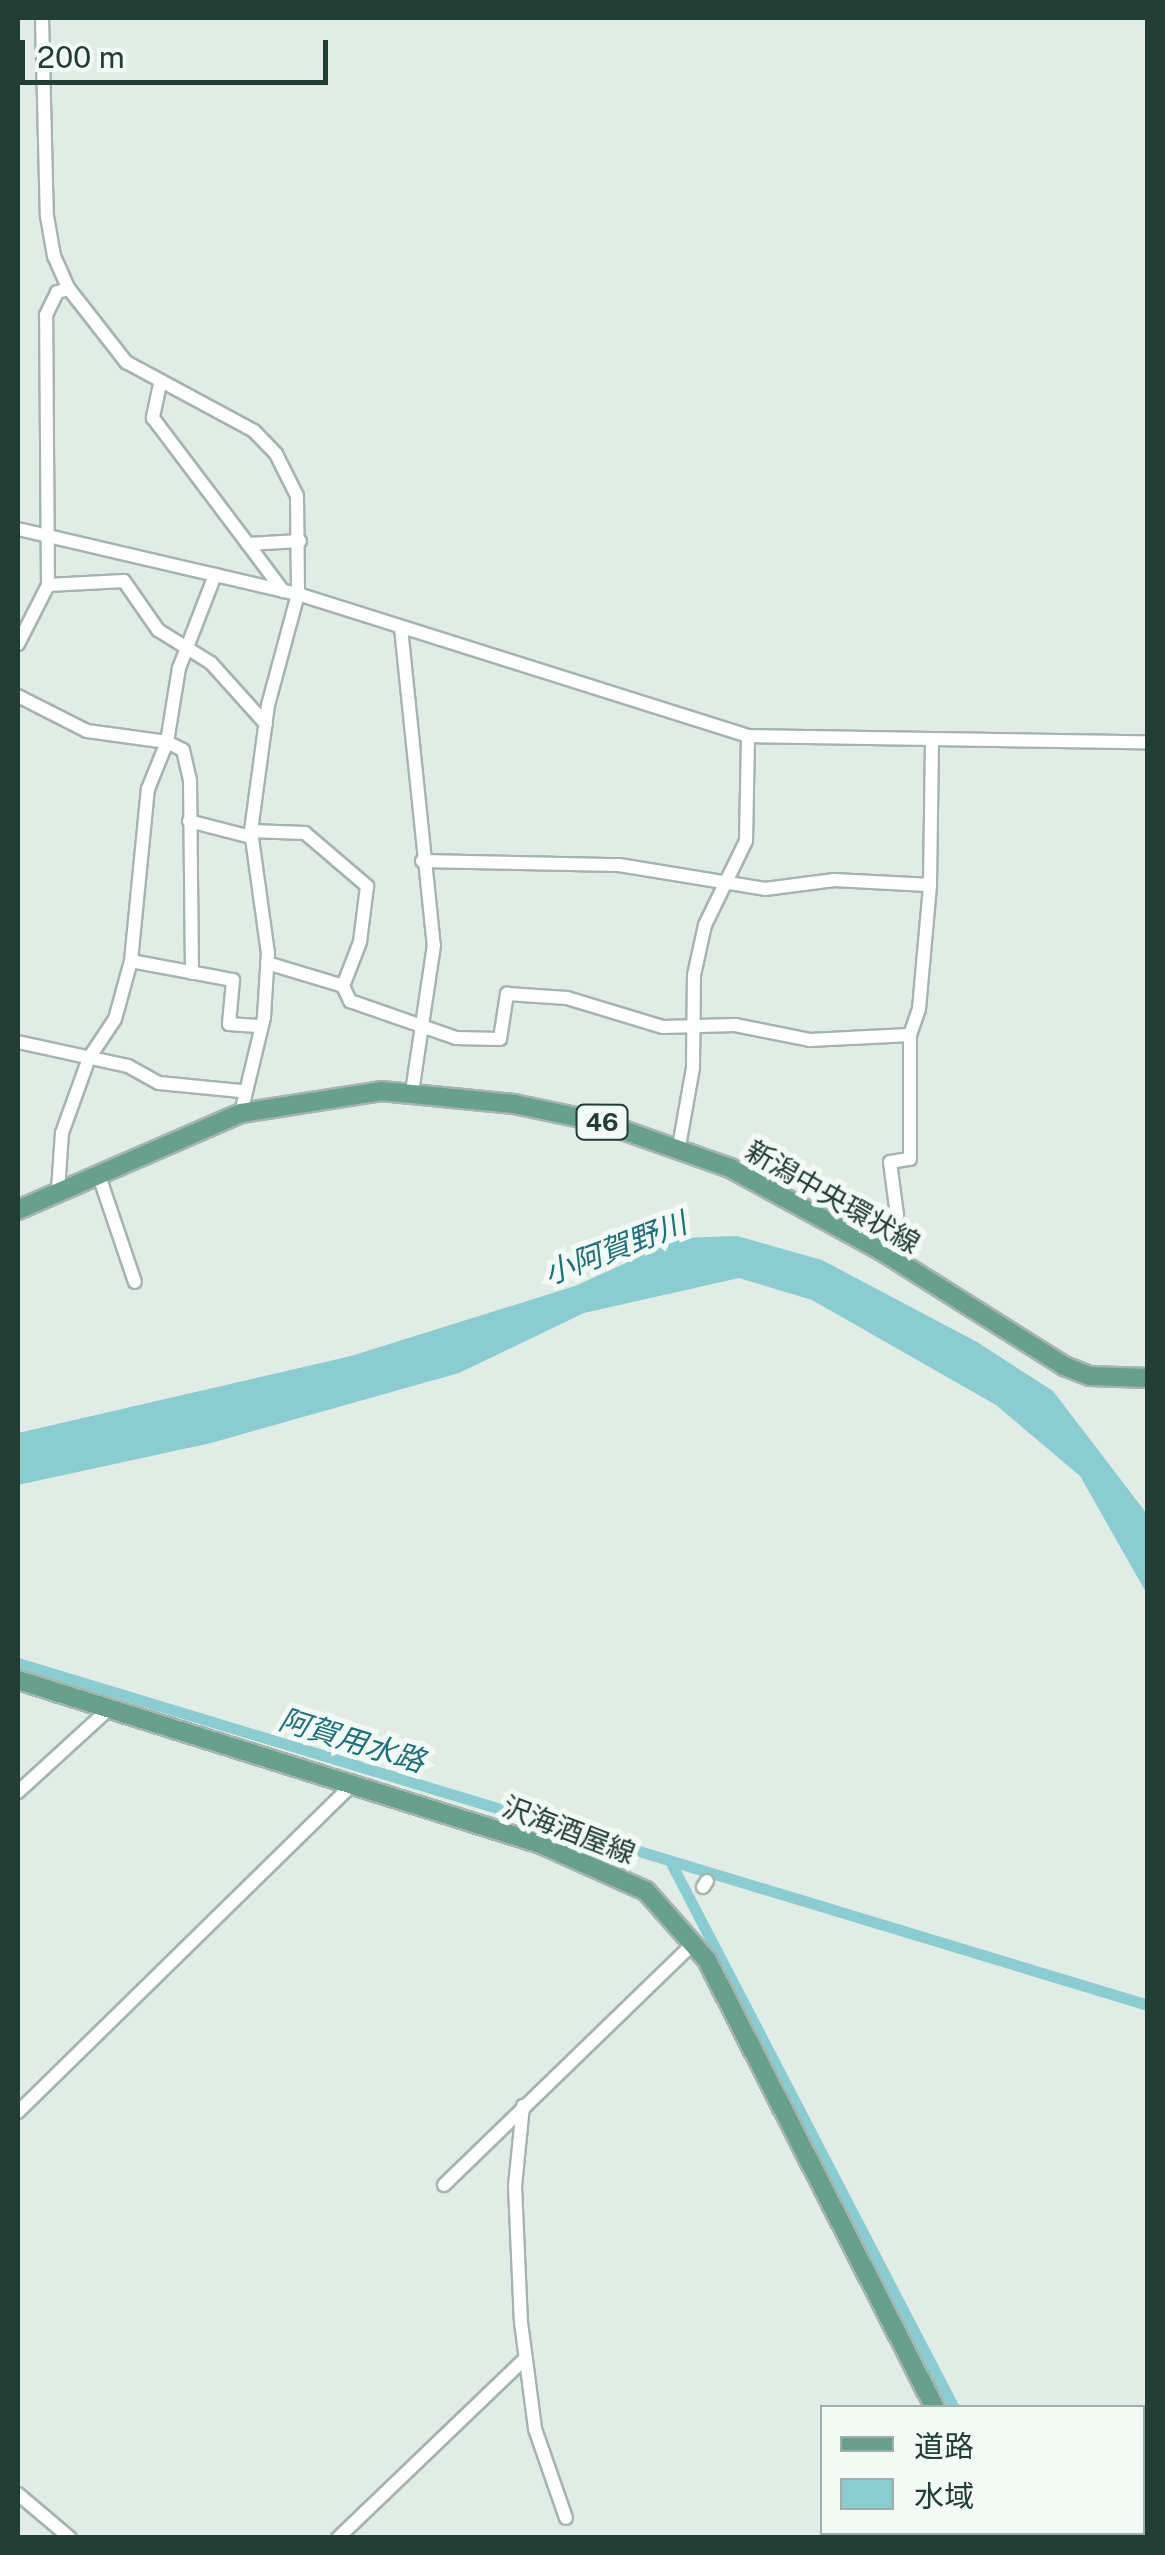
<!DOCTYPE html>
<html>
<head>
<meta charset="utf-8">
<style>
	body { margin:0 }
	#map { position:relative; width:1165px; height:2555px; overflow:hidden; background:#e2ece7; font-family:"Public Sans","Noto Sans JP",sans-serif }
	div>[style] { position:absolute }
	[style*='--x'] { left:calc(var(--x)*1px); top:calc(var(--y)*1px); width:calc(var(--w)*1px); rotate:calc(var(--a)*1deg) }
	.water>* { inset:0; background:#8bccd0 }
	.canal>* { height:11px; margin:-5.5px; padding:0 5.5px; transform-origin:5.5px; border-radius:5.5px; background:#8bccd0 }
	.roads { filter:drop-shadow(2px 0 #a5b4ae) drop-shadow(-2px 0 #a5b4ae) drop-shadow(0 2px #a5b4ae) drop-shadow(0 -2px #a5b4ae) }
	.minor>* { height:12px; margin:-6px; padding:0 6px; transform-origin:6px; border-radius:6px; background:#fff }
	.major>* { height:18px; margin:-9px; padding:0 9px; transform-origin:9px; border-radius:9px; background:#67a18d }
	span { translate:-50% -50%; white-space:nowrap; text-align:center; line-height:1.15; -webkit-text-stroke:10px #f3f9f5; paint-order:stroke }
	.shield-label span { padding:2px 8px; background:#f3f9f5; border:2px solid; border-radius:8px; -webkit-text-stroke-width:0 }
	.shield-label { font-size:25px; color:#223d34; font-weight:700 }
	.street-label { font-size:28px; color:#223d34 }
	.water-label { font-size:30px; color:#1d7178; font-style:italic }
	.frame { position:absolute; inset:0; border:20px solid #223d34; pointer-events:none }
	.legend { position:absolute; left:820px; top:2405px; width:325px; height:130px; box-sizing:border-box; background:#f3f9f5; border:2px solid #9faea8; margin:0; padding:12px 18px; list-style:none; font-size:30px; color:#223d34 }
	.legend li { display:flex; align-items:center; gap:20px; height:50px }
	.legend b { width:50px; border:2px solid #9faea8 }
	.scale { position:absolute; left:20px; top:40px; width:308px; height:45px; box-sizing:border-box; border:5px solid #223d34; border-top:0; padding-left:12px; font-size:30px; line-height:35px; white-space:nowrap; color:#223d34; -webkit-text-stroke:8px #f3f9f5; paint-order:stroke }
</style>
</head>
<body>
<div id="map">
	<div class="water">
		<div style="clip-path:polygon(737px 1236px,822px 1260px,977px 1342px,1053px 1391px,1147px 1514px,1147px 1594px,1080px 1476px,996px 1405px,812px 1300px,739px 1278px,584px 1313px,459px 1373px,211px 1443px,18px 1485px,18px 1433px,351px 1356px,575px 1286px,681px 1238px)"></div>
	</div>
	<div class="canal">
		<div style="--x:18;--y:1663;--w:1181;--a:16.84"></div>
		<div style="--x:672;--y:1865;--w:612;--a:62.56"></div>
		<div style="--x:1019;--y:2532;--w:6;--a:72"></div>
	</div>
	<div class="roads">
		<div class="minor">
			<div style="--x:42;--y:18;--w:198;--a:88.6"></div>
			<div style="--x:47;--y:216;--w:41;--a:80.1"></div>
			<div style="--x:54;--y:256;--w:36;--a:66"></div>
			<div style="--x:69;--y:289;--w:93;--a:52"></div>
			<div style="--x:126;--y:362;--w:145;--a:28.3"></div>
			<div style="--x:254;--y:431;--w:32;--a:46"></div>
			<div style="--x:276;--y:454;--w:47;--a:63.4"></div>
			<div style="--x:297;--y:496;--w:98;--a:89.4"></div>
			<div style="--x:298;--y:594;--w:115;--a:105.1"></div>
			<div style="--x:268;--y:705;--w:127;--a:97.7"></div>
			<div style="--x:251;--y:831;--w:123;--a:82.1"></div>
			<div style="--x:268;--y:953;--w:64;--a:93.6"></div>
			<div style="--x:264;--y:1017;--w:99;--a:103.5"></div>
			<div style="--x:160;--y:384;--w:35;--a:102"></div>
			<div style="--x:153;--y:418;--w:158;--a:53"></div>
			<div style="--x:248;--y:544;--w:52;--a:-3.3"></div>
			<div style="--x:18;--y:529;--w:287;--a:13.1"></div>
			<div style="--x:298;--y:594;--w:472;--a:17.5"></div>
			<div style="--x:748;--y:736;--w:400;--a:0.9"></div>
			<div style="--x:248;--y:544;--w:59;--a:53.3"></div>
			<div style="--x:48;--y:585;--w:76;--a:-3"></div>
			<div style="--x:124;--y:581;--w:60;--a:55.2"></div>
			<div style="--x:158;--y:630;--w:62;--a:31.9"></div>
			<div style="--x:211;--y:663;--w:82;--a:48"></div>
			<div style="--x:401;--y:628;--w:319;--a:84.1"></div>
			<div style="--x:434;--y:945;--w:149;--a:98.5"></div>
			<div style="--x:18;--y:644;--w:66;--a:-63"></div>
			<div style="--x:48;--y:585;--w:270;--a:-90.4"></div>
			<div style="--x:46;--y:315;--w:25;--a:-64"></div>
			<div style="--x:57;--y:292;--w:12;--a:-14"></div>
			<div style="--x:18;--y:696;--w:77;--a:26.9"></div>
			<div style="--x:87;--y:731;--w:81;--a:7.8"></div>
			<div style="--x:167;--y:742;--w:18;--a:27"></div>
			<div style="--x:183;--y:750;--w:32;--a:77"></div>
			<div style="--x:190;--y:781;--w:192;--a:89.4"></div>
			<div style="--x:189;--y:821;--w:64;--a:14.5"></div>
			<div style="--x:251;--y:831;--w:54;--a:2.1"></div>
			<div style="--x:305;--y:833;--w:82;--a:40.5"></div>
			<div style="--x:367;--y:886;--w:56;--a:97.1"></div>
			<div style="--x:360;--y:942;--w:47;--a:111.1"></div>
			<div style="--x:422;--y:861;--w:197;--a:1.2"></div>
			<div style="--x:619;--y:865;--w:148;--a:9.3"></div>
			<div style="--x:765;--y:889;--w:70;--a:-7.4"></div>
			<div style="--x:834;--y:880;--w:96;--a:3"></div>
			<div style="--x:131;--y:961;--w:173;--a:-84.4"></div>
			<div style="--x:148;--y:789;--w:51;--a:-68"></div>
			<div style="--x:167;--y:742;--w:75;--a:-80.8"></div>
			<div style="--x:179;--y:668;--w:100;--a:-68.8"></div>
			<div style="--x:267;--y:963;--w:79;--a:16.8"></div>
			<div style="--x:343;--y:986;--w:17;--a:65"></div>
			<div style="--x:350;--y:1001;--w:112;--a:19.2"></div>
			<div style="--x:456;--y:1038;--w:44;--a:1.3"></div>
			<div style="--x:500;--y:1039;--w:46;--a:-81.2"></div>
			<div style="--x:507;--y:994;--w:60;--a:3.8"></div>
			<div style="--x:567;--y:998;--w:100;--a:16.8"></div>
			<div style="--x:663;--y:1027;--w:72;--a:-1.6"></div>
			<div style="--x:735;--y:1025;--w:76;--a:11.3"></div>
			<div style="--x:810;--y:1040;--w:100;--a:-2.9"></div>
			<div style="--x:18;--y:1042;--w:113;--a:12.3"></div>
			<div style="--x:128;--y:1066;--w:35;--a:29"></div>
			<div style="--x:159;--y:1083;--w:82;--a:5.6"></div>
			<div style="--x:678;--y:1152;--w:85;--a:-79.9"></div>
			<div style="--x:693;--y:1068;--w:93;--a:-89.4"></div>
			<div style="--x:694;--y:975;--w:51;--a:-77.6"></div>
			<div style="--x:705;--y:925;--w:93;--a:-64"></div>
			<div style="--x:746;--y:841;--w:105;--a:-88.9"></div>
			<div style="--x:98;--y:1173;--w:115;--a:71.3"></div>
			<div style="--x:58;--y:1190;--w:57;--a:-86"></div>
			<div style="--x:62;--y:1133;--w:80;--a:-70.2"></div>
			<div style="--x:89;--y:1058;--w:47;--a:-56.3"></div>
			<div style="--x:115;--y:1019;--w:60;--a:-74.6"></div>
			<div style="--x:131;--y:961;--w:104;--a:10.6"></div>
			<div style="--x:233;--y:980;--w:44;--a:95.2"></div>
			<div style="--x:229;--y:1024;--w:28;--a:4"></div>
			<div style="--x:880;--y:1250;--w:39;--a:-64"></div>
			<div style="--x:897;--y:1215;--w:53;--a:-97.5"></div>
			<div style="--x:890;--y:1162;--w:20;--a:-9"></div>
			<div style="--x:910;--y:1159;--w:124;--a:-90"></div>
			<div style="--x:910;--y:1035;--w:28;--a:-71"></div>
			<div style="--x:919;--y:1009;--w:124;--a:-84.9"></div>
			<div style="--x:930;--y:885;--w:146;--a:-89.2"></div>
			<div style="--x:18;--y:1792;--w:123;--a:-42.4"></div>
			<div style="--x:703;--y:1887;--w:7;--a:-56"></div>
			<div style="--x:523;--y:2106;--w:80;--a:95.7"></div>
			<div style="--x:515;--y:2186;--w:136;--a:87.5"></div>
			<div style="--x:521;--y:2322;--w:108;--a:82.5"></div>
			<div style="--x:535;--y:2429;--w:94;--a:70.8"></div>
			<div style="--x:18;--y:2112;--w:467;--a:-44.4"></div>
			<div style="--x:444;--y:2185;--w:349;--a:-44.1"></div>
			<div style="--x:18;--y:2494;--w:68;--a:40.2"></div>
			<div style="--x:338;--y:2538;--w:260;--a:-43.8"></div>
		</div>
		<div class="major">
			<div style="--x:18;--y:1210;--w:243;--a:-23.5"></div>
			<div style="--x:241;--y:1113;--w:142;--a:-8.9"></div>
			<div style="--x:381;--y:1091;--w:134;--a:5.6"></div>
			<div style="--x:514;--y:1104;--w:88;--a:11.8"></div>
			<div style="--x:600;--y:1122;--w:138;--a:19.5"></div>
			<div style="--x:730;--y:1168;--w:171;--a:28.7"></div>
			<div style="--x:880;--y:1250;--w:218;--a:32.2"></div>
			<div style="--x:1064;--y:1366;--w:28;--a:21"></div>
			<div style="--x:1090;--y:1376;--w:58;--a:2"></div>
			<div style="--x:18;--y:1680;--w:548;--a:17.41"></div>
			<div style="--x:541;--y:1844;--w:115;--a:24.1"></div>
			<div style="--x:646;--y:1891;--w:92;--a:48.5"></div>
			<div style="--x:707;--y:1960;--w:503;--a:63.03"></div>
			<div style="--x:999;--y:2532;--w:7;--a:63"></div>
		</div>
	</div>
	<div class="shield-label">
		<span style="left:602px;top:1122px">46</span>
	</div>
	<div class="street-label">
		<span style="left:833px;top:1197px;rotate:30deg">新潟中央環状線</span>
		<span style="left:569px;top:1830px;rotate:21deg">沢海酒屋線</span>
	</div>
	<div class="water-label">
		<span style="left:615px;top:1248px;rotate:-21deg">小阿賀野川</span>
		<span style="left:352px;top:1740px;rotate:17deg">阿賀用水路</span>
	</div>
	<div class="frame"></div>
	<ul class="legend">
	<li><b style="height:12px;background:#67a18d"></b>道路</li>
	<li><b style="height:28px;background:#8bccd0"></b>水域</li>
	</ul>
	<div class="scale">200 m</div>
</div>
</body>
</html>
